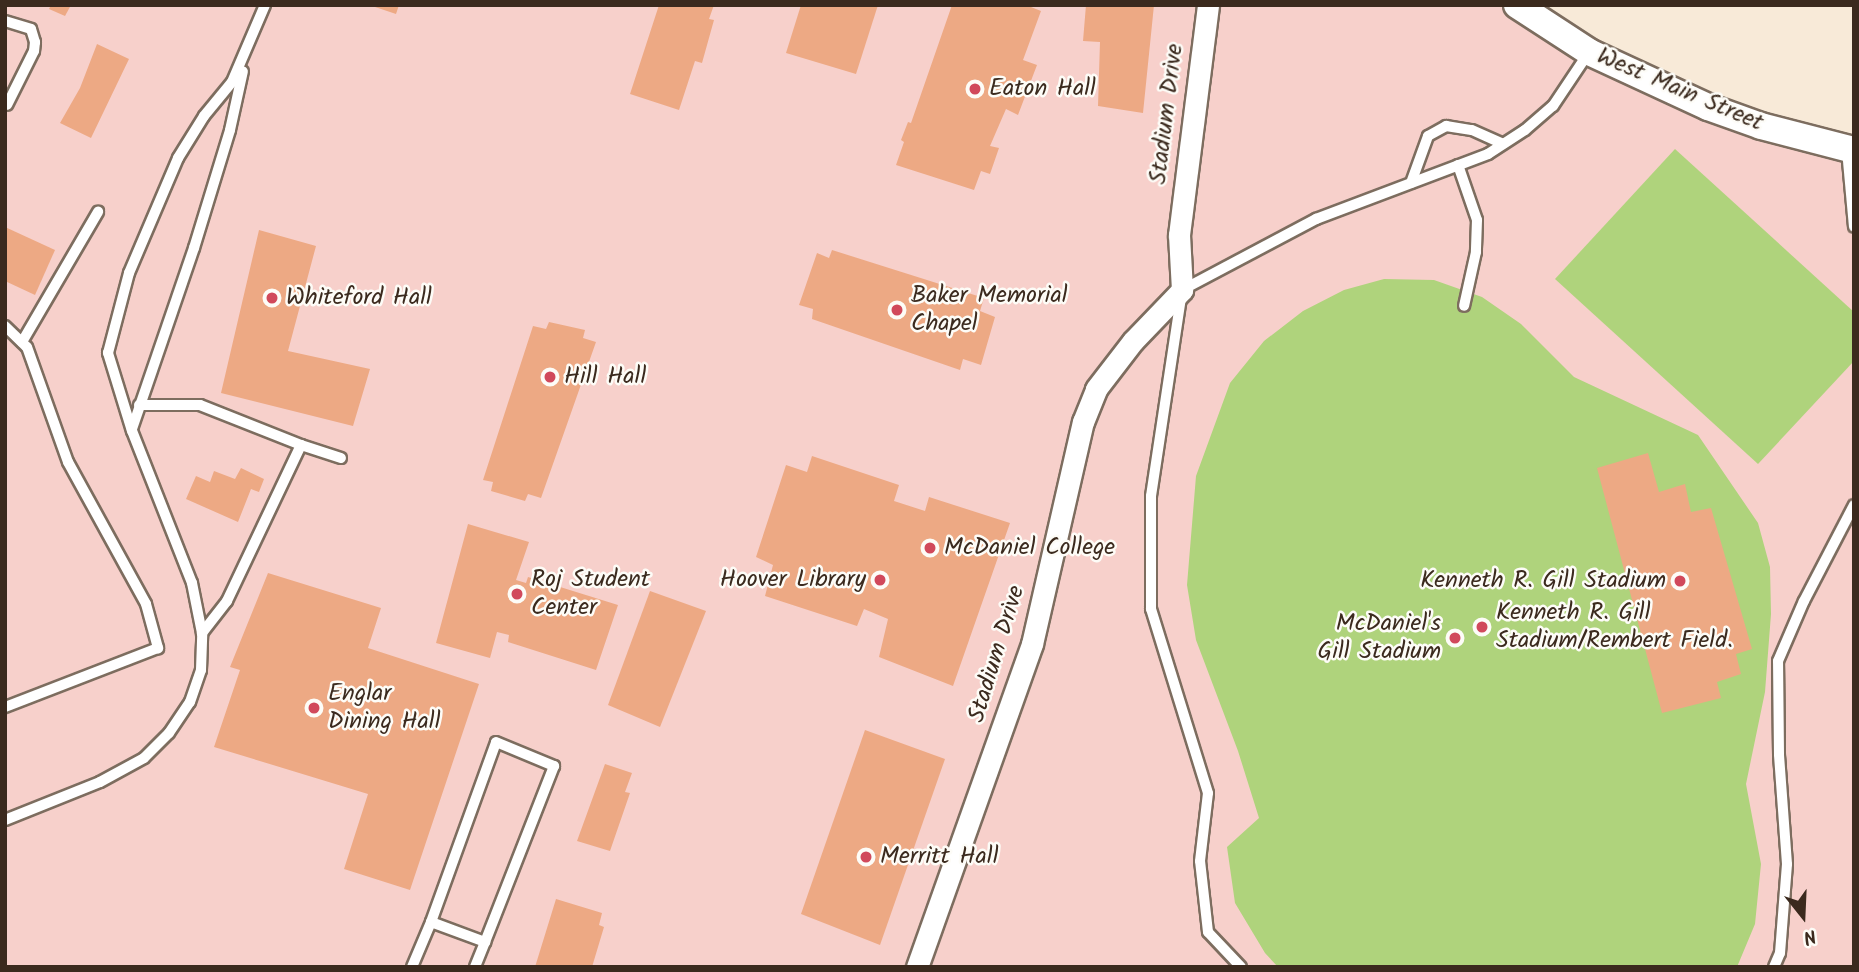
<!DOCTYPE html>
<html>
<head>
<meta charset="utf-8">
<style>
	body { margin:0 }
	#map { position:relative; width:1859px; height:972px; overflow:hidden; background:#f8ead8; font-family:Kalam,sans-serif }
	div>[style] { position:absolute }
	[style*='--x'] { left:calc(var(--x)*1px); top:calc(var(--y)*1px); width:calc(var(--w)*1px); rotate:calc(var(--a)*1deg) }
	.built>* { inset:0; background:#f7d0cb }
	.green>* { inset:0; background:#afd37c }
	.building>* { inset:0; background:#eda984 }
	.roads { filter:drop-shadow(2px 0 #7d6d5f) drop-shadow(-2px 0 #7d6d5f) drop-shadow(0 2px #7d6d5f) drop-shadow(0 -2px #7d6d5f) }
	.service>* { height:10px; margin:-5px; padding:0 5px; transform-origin:5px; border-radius:5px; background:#fff }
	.minor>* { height:21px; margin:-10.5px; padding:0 10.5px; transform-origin:10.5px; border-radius:10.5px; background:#fff }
	.tertiary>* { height:26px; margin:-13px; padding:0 13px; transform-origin:13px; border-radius:13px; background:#fff }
	.dots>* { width:19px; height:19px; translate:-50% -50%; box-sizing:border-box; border:4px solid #fdfcf7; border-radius:50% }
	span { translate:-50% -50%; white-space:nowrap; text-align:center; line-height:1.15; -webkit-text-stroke:5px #fdfcf7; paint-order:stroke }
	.poi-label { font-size:24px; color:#3b2a1e }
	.left { translate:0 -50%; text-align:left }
	.right { translate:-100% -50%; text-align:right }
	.street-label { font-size:24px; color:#3b2a1e }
	.frame { position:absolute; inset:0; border:7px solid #3b2a1e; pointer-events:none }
	.north { position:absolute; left:1768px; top:881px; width:70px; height:70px; -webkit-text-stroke:5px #fdfcf7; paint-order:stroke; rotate:162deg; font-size:19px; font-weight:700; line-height:28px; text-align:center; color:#3b2a1e }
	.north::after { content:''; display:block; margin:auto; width:24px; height:32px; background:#3b2a1e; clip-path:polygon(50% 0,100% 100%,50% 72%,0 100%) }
</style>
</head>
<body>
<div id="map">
	<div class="built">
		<div style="clip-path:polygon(5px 5px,1506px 5px,1739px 118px,1854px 137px,1854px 967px,8px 967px,5px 959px)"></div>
	</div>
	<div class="green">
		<div style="clip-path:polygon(1675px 149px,1854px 312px,1854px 361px,1758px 464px,1555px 279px)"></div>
		<div style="clip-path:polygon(1384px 279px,1434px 280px,1482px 297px,1521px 324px,1574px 377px,1698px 435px,1758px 523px,1770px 567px,1771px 614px,1765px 692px,1746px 784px,1761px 864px,1755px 924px,1737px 967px,1278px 967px,1265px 953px,1235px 903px,1227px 847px,1259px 818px,1238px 751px,1196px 640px,1187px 585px,1196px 476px,1230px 383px,1264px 341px,1303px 311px,1344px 290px)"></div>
	</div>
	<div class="building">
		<div style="clip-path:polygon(51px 5px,71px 5px,65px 16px,49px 9px)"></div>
		<div style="clip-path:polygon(369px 5px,399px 5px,396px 14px)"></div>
		<div style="clip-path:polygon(659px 5px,714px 5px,709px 19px,714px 20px,702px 63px,695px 61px,679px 110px,630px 94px)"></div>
		<div style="clip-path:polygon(801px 5px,878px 5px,856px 74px,786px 53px)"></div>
		<div style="clip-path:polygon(952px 5px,1026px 5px,1041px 11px,1023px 60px,1037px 65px,1018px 115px,1006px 109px,990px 146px,999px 148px,990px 174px,981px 171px,974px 190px,896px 165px,904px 142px,901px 140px,908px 122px,911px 123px)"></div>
		<div style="clip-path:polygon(1086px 5px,1154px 5px,1143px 113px,1098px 106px,1100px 42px,1083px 41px)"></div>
		<div style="clip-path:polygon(97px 44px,129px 59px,91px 138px,60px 123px,80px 88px)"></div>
		<div style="clip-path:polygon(5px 227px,55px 250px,35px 295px,5px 281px)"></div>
		<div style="clip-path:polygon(259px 230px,316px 246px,288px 351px,370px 369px,353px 426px,221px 393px)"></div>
		<div style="clip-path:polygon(832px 250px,984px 298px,980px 311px,995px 317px,981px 365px,963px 359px,960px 370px,812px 319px,813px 309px,799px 305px,817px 253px,829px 258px)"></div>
		<div style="clip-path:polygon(549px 322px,585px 330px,583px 338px,596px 342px,541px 498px,528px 494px,525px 501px,491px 491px,493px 482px,483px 480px,533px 326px,546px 329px)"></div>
		<div style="clip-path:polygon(1648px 453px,1659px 492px,1685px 484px,1691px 512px,1711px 508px,1752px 649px,1736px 654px,1741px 674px,1717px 682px,1721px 698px,1662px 713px,1597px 468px)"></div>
		<div style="clip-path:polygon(812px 456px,899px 485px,894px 501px,925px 511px,929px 497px,1010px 523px,953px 686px,879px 657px,888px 619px,864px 609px,857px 626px,765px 596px,773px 565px,756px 557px,786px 465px,807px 472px)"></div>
		<div style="clip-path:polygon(241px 468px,264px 479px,259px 492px,251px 489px,238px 522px,186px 499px,196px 476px,210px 482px,214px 471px,235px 479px)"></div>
		<div style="clip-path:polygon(468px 524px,529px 542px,516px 580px,526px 583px,528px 577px,618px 605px,596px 670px,508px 642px,509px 635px,497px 632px,490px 658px,436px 643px)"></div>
		<div style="clip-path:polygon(268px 573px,381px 608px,368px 648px,479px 684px,410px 890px,344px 869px,368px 794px,214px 747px,240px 670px,230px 667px)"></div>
		<div style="clip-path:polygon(650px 591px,706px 611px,660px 727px,608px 705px)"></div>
		<div style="clip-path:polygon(865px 730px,945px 759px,880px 945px,801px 914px)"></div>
		<div style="clip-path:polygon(605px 764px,632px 773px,625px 792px,630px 793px,610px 851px,577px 841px)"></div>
		<div style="clip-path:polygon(556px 899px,602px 913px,599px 925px,604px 927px,592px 967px,535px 967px)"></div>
	</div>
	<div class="roads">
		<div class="service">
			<div style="--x:5;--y:21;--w:27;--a:17"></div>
			<div style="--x:31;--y:29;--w:14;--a:73"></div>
			<div style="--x:35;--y:42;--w:9;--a:96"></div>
			<div style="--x:34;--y:51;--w:60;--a:116.6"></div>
			<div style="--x:1847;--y:150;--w:77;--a:84.8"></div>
			<div style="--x:1458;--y:165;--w:58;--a:70.9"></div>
			<div style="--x:1477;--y:220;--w:32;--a:92"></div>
			<div style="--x:1476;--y:252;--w:55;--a:102.5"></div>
			<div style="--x:1411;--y:183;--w:50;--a:-70.1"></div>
			<div style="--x:1428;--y:136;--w:21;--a:-29"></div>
			<div style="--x:1446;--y:126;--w:26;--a:9"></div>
			<div style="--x:1472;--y:130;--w:34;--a:24"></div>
			<div style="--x:5;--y:326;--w:30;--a:44"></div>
			<div style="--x:27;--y:347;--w:122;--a:70.4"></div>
			<div style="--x:68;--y:462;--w:162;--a:61.2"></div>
			<div style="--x:146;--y:604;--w:46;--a:74.7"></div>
			<div style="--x:158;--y:648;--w:164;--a:158.9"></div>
			<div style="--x:22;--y:342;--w:151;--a:-59.7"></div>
			<div style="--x:139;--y:405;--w:61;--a:0"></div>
			<div style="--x:200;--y:405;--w:109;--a:21.6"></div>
			<div style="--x:301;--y:445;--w:173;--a:115.4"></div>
			<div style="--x:227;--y:601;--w:41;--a:128"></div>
			<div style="--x:132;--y:429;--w:191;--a:-71.1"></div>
			<div style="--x:194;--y:248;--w:123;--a:-73"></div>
			<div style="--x:230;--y:130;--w:60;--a:-77.6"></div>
			<div style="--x:301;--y:445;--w:42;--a:18"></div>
			<div style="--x:5;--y:820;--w:102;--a:-21.8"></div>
			<div style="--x:100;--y:782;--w:50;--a:-28.6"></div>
			<div style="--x:144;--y:758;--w:35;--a:-45"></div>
			<div style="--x:169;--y:733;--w:37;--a:-56"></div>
			<div style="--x:190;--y:702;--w:34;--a:-71"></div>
			<div style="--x:201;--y:670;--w:37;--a:-88"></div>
			<div style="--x:202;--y:633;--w:51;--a:-101.3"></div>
			<div style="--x:192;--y:583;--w:163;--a:-111.5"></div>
			<div style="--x:132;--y:431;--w:82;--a:-107.1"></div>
			<div style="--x:108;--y:353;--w:83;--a:-75.3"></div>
			<div style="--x:129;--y:273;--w:125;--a:-66.9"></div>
			<div style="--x:178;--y:158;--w:49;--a:-58.2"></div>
			<div style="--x:204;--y:116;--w:44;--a:-50.5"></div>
			<div style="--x:232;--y:82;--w:84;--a:-66.8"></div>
			<div style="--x:431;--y:922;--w:191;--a:-70.1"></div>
			<div style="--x:496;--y:742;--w:63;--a:22.5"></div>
			<div style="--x:554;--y:766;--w:189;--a:111.4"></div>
			<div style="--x:412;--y:967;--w:49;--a:-67.1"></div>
			<div style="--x:431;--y:922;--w:58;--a:20.3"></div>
			<div style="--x:485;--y:942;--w:27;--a:112"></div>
			<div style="--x:1241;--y:967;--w:48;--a:-133.3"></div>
			<div style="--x:1208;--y:932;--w:71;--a:-96.4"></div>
			<div style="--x:1200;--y:861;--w:68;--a:-83.3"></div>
			<div style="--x:1208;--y:793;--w:193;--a:-107.2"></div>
			<div style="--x:1151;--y:609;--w:113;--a:-90"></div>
			<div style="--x:1151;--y:496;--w:208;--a:-81.4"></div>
			<div style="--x:1182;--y:290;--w:152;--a:-27.9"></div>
			<div style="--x:1316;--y:219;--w:184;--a:-20.7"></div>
			<div style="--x:1488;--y:154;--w:44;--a:-33"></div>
			<div style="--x:1525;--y:130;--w:37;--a:-41"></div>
			<div style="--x:1553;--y:106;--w:65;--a:-56.3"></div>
			<div style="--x:1774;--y:967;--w:15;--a:-67"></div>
			<div style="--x:1780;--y:953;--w:89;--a:-85.5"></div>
			<div style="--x:1787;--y:864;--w:110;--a:-94.2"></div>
			<div style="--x:1779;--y:754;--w:93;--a:-90.6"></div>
			<div style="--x:1778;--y:661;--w:65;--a:-66.6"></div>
			<div style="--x:1804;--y:601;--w:108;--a:-62.5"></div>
		</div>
		<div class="minor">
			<div style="--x:917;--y:967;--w:343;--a:-70.4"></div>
			<div style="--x:1032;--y:644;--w:228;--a:-77.1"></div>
			<div style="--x:1083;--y:422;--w:35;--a:-68"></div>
			<div style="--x:1096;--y:389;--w:61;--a:-52.4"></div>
			<div style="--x:1133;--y:341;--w:71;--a:-46.1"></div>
			<div style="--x:1182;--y:290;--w:55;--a:-93.1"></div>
			<div style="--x:1179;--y:235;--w:232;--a:-82.8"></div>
		</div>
		<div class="tertiary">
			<div style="--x:1517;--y:5;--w:86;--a:33.1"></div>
			<div style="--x:1589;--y:52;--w:131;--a:24.8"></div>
			<div style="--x:1708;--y:107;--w:56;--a:19.7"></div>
			<div style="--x:1761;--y:126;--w:96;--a:14.5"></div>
		</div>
	</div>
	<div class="dots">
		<div style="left:975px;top:89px;background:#d1495b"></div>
		<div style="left:272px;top:298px;background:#d1495b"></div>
		<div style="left:897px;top:310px;background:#d1495b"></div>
		<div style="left:550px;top:377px;background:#d1495b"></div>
		<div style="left:930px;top:548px;background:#d1495b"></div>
		<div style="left:880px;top:580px;background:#d1495b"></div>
		<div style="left:1680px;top:581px;background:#d1495b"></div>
		<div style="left:517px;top:594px;background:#d1495b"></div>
		<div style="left:1482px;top:627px;background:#d1495b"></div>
		<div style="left:1455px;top:638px;background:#d1495b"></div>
		<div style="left:314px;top:708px;background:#d1495b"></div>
		<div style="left:866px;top:857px;background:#d1495b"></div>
	</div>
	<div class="poi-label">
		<span class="left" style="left:989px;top:89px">Eaton Hall</span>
		<span class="left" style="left:911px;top:310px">Baker Memorial<br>Chapel</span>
		<span class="left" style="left:286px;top:298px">Whiteford Hall</span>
		<span class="left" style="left:564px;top:377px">Hill Hall</span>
		<span class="left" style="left:944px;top:548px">McDaniel College</span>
		<span class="left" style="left:531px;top:594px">Roj Student<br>Center</span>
		<span class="right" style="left:866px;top:580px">Hoover Library</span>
		<span class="right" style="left:1666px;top:581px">Kenneth R. Gill Stadium</span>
		<span class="left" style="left:1496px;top:627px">Kenneth R. Gill<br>Stadium/Rembert Field.</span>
		<span class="right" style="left:1441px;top:638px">McDaniel's<br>Gill Stadium</span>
		<span class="left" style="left:328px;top:708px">Englar<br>Dining Hall</span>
		<span class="left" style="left:880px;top:857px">Merritt Hall</span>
	</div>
	<div class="street-label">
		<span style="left:1680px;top:90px;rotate:23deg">West Main Street</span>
		<span style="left:1167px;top:114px;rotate:-83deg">Stadium Drive</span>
		<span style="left:997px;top:654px;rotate:-73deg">Stadium Drive</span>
	</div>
	<div class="frame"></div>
	<div class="north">N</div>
</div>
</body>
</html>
